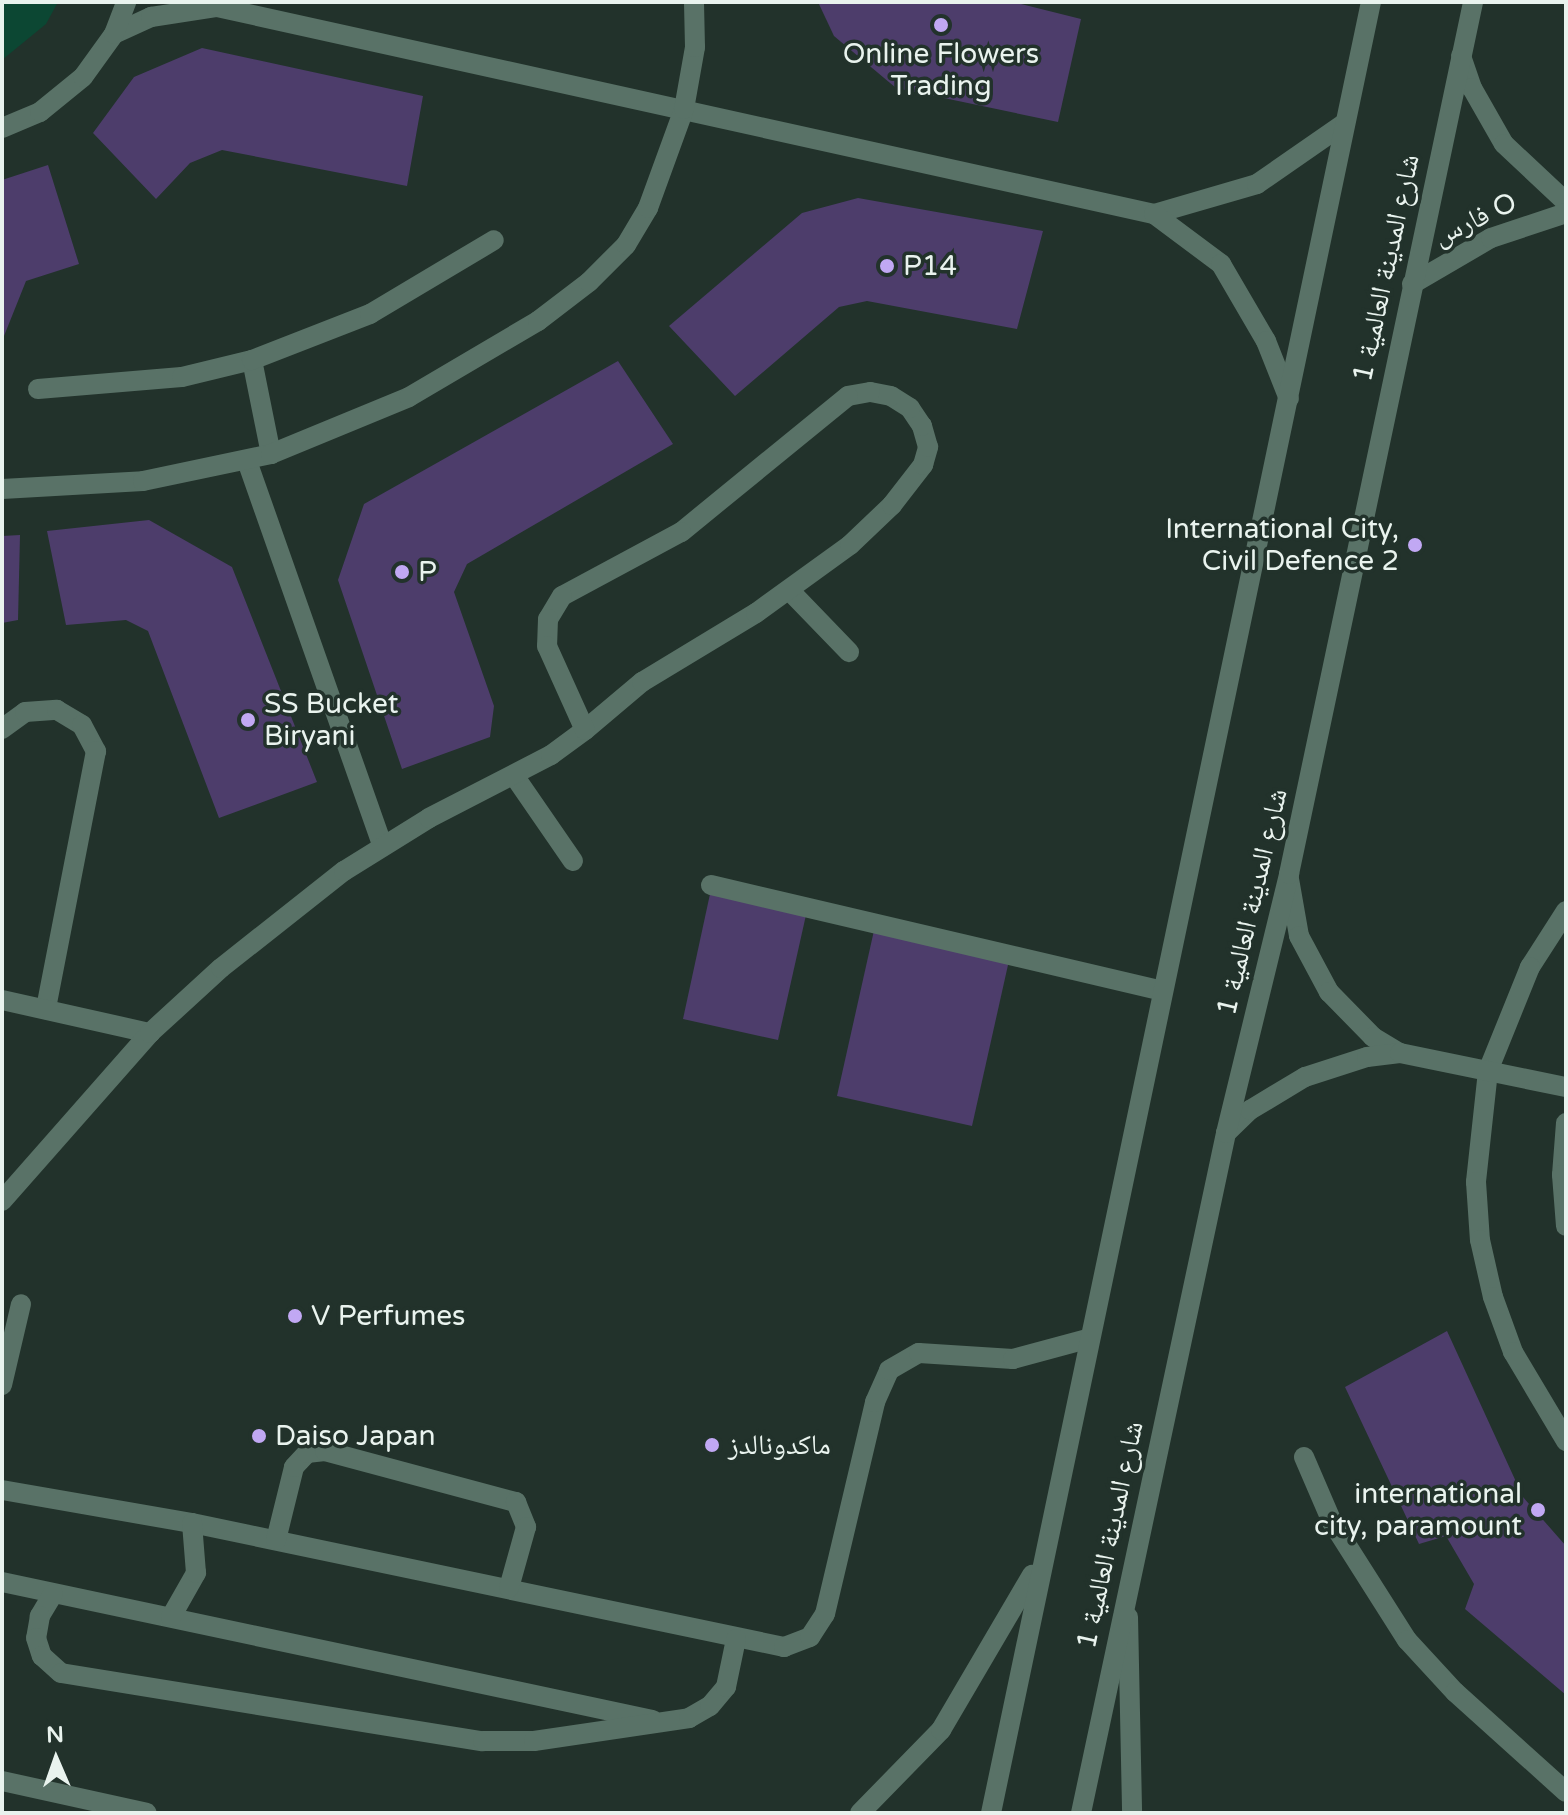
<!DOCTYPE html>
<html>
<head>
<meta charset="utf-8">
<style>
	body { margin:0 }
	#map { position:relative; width:1568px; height:1815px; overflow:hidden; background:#22322b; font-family:"Varela Round","Noto Naskh Arabic",sans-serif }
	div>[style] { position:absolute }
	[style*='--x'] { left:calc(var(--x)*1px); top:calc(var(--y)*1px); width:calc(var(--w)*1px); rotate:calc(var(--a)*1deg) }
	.green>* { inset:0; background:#0c4733 }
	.building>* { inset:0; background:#4d3d6b }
	.service>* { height:20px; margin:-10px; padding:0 10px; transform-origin:10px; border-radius:10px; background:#597267 }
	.minor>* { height:20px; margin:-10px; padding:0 10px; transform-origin:10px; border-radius:10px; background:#597267 }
	.tertiary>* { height:20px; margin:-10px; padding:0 10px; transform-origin:10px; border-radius:10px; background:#597267 }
	.dots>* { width:22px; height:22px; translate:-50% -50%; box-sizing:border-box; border:4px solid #22322b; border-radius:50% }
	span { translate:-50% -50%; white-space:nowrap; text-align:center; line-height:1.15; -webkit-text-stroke:7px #22322b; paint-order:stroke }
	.poi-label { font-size:28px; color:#e9f3ee }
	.left { translate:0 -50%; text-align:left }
	.right { translate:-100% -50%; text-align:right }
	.street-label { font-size:28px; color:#e9f3ee }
	.frame { position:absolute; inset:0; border:4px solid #e9f3ee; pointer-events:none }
	.north { position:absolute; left:16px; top:1719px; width:80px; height:80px; -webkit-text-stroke:6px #22322b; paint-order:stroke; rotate:358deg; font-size:22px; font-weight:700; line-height:32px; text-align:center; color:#e9f3ee }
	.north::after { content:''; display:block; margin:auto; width:28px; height:36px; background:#e9f3ee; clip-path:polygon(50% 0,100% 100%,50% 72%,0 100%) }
</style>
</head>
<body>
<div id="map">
	<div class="green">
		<div style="clip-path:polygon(2px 2px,58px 2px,46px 24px,2px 60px)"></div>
	</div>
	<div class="building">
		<div style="clip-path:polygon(818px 2px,1013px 2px,1081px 19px,1058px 122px,896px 88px,834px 36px)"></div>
		<div style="clip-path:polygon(202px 48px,423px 96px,407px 186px,222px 150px,190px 163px,156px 199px,93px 133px,134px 77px)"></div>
		<div style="clip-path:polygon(48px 165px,79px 264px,26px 281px,2px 341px,2px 180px)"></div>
		<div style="clip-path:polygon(858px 198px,1043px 231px,1017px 329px,867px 301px,839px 307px,735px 396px,669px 326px,802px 213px)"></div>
		<div style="clip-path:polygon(618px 361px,673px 444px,467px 564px,454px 592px,494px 706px,490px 737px,402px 769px,338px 580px,364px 504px)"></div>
		<div style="clip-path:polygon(149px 520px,232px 567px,317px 782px,219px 818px,148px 631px,126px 620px,66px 625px,47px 531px)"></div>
		<div style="clip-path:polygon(20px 535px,18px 620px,2px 623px,2px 536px)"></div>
		<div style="clip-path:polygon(710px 894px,806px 915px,778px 1040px,683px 1019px)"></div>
		<div style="clip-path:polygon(875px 926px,1010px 956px,972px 1126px,837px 1096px)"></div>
		<div style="clip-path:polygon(1447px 1331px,1523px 1497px,1566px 1546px,1566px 1695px,1465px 1609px,1474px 1584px,1446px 1536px,1419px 1544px,1345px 1387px)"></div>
	</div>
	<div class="service">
		<div style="--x:790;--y:591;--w:85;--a:46"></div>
		<div style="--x:515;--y:777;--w:102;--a:55.4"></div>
		<div style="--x:711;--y:885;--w:463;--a:13.2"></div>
		<div style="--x:2;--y:1385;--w:83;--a:-76.8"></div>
		<div style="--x:2;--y:1490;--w:193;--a:9.9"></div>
		<div style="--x:192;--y:1523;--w:605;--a:11.83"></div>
		<div style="--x:784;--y:1647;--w:28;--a:-21"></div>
		<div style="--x:810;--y:1637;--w:27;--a:-57"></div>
		<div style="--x:825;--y:1614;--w:218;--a:-76.7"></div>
		<div style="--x:875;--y:1402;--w:35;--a:-66"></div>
		<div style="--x:889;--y:1370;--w:34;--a:-30"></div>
		<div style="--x:919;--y:1353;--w:94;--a:3.7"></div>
		<div style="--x:1013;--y:1359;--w:77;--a:-15.1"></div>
		<div style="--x:276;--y:1540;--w:75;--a:-76.1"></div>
		<div style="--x:294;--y:1467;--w:19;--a:-47"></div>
		<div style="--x:307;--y:1453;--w:18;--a:-6"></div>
		<div style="--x:325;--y:1451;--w:198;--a:15"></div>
		<div style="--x:516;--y:1502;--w:27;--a:68"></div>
		<div style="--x:526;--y:1527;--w:63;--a:105.6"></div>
		<div style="--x:2;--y:1582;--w:665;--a:11.97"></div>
		<div style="--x:53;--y:1594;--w:26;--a:121"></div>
		<div style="--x:40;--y:1616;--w:22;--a:100"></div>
		<div style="--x:36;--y:1638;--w:19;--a:72"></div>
		<div style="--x:42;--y:1656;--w:25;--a:42"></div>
		<div style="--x:61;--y:1673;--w:427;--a:9.2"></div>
		<div style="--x:483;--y:1741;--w:51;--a:0"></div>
		<div style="--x:534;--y:1741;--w:157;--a:-8.4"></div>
		<div style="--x:689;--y:1718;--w:24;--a:-30"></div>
		<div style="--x:710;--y:1706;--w:25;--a:-50"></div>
		<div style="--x:726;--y:1687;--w:49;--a:-78.2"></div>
		<div style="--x:171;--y:1617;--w:51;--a:-60.4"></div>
		<div style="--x:196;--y:1573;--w:50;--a:-94.6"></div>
	</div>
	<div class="minor">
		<div style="--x:114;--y:34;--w:41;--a:-24.7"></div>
		<div style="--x:151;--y:17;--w:67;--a:-8.6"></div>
		<div style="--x:217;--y:7;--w:960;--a:12.46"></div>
		<div style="--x:1154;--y:214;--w:107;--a:-16.2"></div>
		<div style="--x:1257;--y:184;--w:107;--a:-34.7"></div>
		<div style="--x:1461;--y:56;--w:34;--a:71"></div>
		<div style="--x:1472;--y:88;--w:64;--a:60.3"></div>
		<div style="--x:1504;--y:144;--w:85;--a:43.1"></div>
		<div style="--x:2;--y:128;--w:41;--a:-22.8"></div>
		<div style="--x:40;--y:112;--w:55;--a:-39.1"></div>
		<div style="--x:83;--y:77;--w:53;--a:-54.2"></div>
		<div style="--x:114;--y:34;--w:34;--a:-69"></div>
		<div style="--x:1154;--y:214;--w:84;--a:36.7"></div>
		<div style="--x:1221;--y:264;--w:89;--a:59.7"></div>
		<div style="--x:1266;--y:341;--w:62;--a:68.4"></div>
		<div style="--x:1412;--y:284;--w:91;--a:-30.2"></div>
		<div style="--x:1491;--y:238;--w:79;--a:-18.4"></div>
		<div style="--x:252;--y:360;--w:96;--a:78.6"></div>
		<div style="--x:38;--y:389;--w:144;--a:-4.8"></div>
		<div style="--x:182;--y:377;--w:72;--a:-13.7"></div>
		<div style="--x:252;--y:360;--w:127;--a:-21.3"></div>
		<div style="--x:370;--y:314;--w:144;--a:-30.8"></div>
		<div style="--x:247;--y:461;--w:407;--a:70.6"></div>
		<div style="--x:2;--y:489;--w:141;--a:-3.2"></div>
		<div style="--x:143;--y:481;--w:131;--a:-11.9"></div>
		<div style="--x:271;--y:454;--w:149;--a:-22.4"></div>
		<div style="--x:409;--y:397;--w:150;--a:-30.5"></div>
		<div style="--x:538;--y:321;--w:64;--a:-37.4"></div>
		<div style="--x:589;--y:282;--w:52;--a:-45"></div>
		<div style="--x:626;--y:245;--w:43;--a:-59.3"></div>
		<div style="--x:648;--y:208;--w:105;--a:-70"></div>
		<div style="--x:684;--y:109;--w:63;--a:-79.9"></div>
		<div style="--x:695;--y:47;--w:45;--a:-91.3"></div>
		<div style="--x:2;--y:729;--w:29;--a:-36"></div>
		<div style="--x:25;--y:712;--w:32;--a:-4"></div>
		<div style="--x:57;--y:710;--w:29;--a:31"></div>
		<div style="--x:82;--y:725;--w:30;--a:62"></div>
		<div style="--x:96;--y:751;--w:263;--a:101"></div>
		<div style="--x:1289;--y:879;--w:58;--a:80"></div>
		<div style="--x:1299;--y:936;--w:64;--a:61.8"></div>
		<div style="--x:1329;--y:992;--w:63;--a:45.6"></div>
		<div style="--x:1373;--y:1037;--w:31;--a:31"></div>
		<div style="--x:1566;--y:911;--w:67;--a:122.7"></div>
		<div style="--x:1530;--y:967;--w:112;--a:112"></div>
		<div style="--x:1488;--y:1071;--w:112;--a:96.2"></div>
		<div style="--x:1476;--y:1182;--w:58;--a:86.1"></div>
		<div style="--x:1480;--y:1240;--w:58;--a:77.2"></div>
		<div style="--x:1493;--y:1297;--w:59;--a:70"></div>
		<div style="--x:1513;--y:1352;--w:104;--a:59.2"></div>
		<div style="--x:2;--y:1000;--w:152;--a:12.6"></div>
		<div style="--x:1566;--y:1123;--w:52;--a:94.4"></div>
		<div style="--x:1562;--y:1175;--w:51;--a:85.5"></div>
		<div style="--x:1226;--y:1133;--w:33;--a:-44"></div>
		<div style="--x:1250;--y:1110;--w:64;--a:-31"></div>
		<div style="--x:1305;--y:1077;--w:65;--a:-17.9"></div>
		<div style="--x:1367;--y:1057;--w:33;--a:-7"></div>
		<div style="--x:1400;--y:1053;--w:169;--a:11.6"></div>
		<div style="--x:2;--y:1201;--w:224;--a:-48.6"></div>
		<div style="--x:150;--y:1033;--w:96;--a:-42.5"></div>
		<div style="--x:221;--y:968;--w:157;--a:-38.3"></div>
		<div style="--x:344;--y:871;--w:100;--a:-31.9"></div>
		<div style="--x:429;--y:818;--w:137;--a:-27.3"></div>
		<div style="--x:551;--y:755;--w:42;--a:-36.3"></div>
		<div style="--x:585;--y:730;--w:75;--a:-40.1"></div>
		<div style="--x:642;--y:682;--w:133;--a:-31.2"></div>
		<div style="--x:756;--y:613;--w:116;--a:-35.9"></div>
		<div style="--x:850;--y:545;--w:58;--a:-43.6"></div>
		<div style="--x:892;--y:505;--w:51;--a:-52.2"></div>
		<div style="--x:923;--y:465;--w:19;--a:-74"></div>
		<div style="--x:928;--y:447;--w:22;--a:-106"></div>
		<div style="--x:922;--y:426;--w:22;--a:-124"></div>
		<div style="--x:910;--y:408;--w:22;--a:-148"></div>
		<div style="--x:891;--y:396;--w:21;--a:-169"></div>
		<div style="--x:870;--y:392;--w:22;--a:170"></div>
		<div style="--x:848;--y:396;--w:215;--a:140.8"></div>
		<div style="--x:681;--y:532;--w:135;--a:151.7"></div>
		<div style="--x:562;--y:596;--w:27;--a:121"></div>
		<div style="--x:548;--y:619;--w:27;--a:92"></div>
		<div style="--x:547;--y:646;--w:92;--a:65.7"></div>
		<div style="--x:1304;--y:1457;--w:71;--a:66.7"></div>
		<div style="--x:1332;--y:1522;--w:140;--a:57.6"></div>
		<div style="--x:1407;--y:1640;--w:71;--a:47.3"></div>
		<div style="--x:1455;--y:1692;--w:149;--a:42"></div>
		<div style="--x:1128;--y:1617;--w:196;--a:88.8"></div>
	</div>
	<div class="tertiary">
		<div style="--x:2;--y:1781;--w:148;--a:12.4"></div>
		<div style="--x:860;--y:1813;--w:116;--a:-45.7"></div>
		<div style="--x:941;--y:1730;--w:180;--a:-59.6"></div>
		<div style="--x:991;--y:1813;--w:1850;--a:-78.15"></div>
		<div style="--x:1081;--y:1813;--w:695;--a:-77.96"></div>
		<div style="--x:1226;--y:1133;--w:267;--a:-76.3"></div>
		<div style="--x:1289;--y:874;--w:891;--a:-78.08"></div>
	</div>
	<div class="dots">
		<div style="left:941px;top:25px;background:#c1a8f3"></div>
		<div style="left:887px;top:266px;background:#c1a8f3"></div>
		<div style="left:1415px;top:545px;background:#c1a8f3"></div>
		<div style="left:402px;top:572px;background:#c1a8f3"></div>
		<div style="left:248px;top:720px;background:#c1a8f3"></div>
		<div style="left:295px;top:1316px;background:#c1a8f3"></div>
		<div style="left:259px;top:1436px;background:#c1a8f3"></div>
		<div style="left:712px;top:1445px;background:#c1a8f3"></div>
		<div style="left:1538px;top:1510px;background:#c1a8f3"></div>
	</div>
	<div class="poi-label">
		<span style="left:941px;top:70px">Online Flowers<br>Trading</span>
		<span class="left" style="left:903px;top:266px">P14</span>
		<span class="right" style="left:1399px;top:545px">International City,<br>Civil Defence 2</span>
		<span class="left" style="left:418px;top:572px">P</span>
		<span class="left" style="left:264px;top:720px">SS Bucket<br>Biryani</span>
		<span class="left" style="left:311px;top:1316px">V Perfumes</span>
		<span class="left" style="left:275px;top:1436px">Daiso Japan</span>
		<span class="left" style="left:728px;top:1445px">ماكدونالدز</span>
		<span class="right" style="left:1522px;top:1510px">international<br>city, paramount</span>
	</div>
	<div class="street-label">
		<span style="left:1475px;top:219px;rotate:-25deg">فارس O</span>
		<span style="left:1386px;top:268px;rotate:-78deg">شارع المدينة العالمية 1</span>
		<span style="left:1252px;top:902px;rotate:-77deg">شارع المدينة العالمية 1</span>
		<span style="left:1110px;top:1535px;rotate:-78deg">شارع المدينة العالمية 1</span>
	</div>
	<div class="frame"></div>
	<div class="north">N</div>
</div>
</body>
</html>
